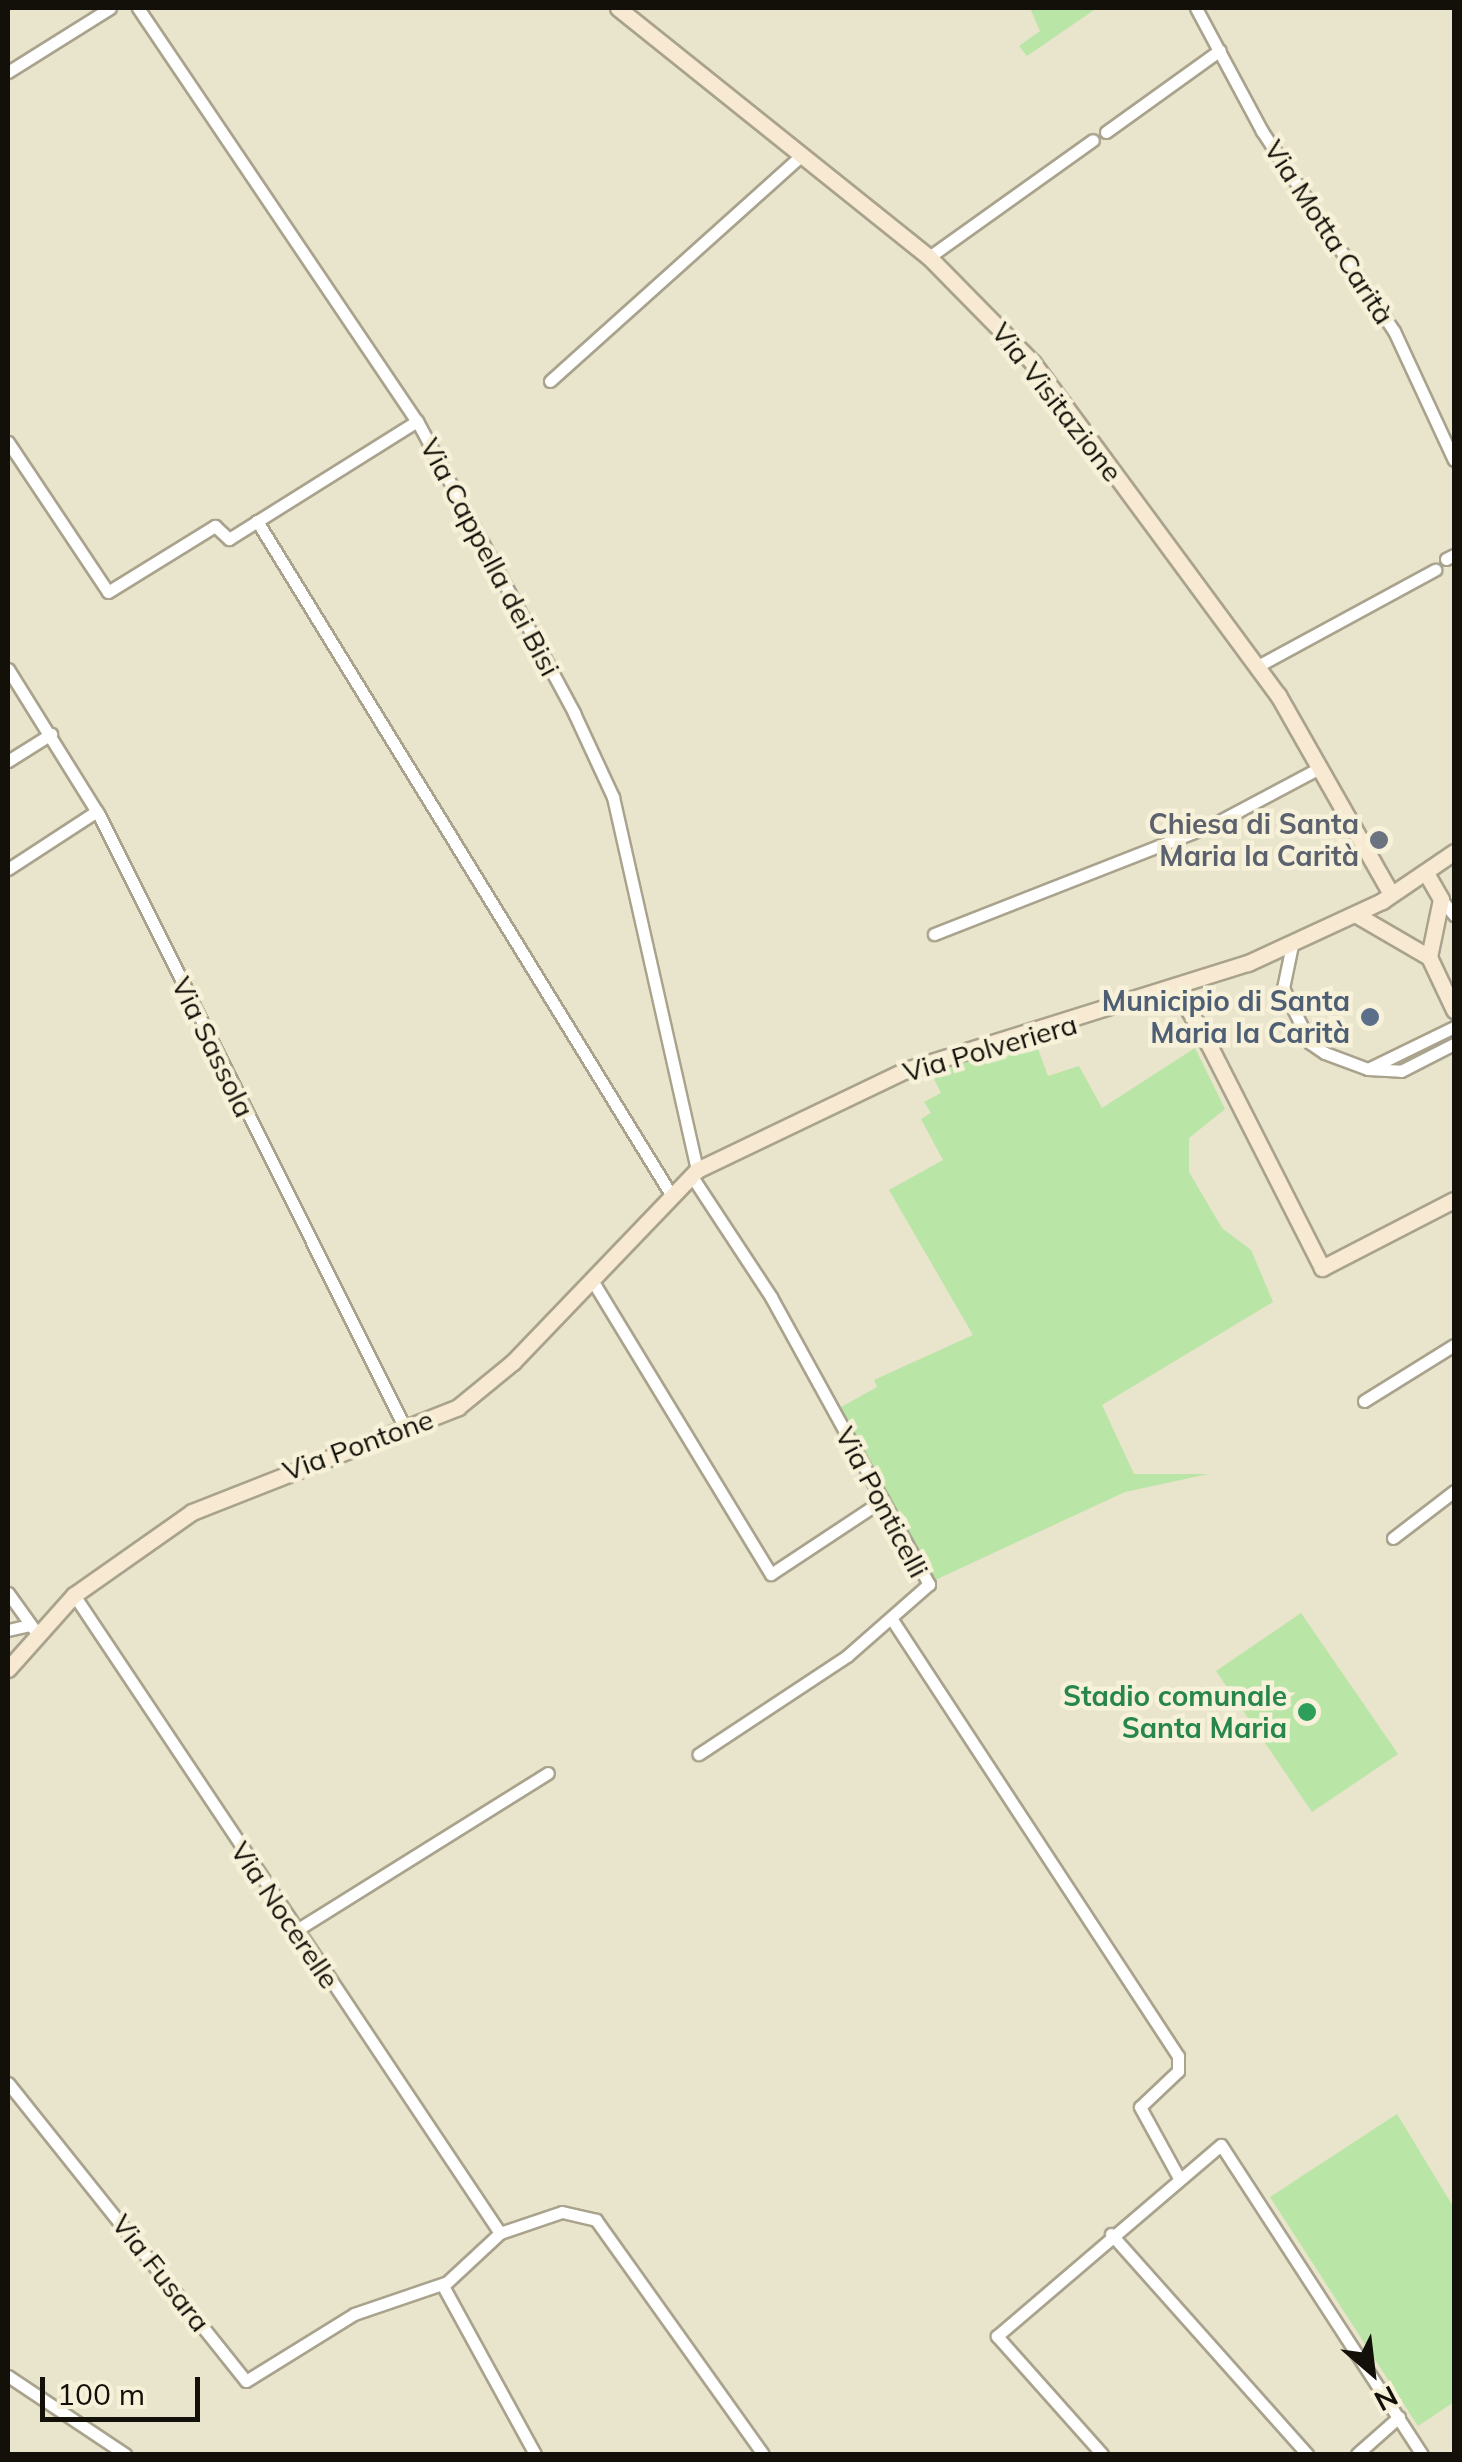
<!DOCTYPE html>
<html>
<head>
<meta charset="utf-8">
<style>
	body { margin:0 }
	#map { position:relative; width:1462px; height:2462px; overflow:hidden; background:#e9e4cc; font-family:Mulish,sans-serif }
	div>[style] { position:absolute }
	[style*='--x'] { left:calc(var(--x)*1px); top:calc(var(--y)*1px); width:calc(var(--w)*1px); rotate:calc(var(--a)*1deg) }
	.green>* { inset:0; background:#b9e5a6 }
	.roads { filter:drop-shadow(2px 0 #a9a38d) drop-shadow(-2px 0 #a9a38d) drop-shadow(0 2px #a9a38d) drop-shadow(0 -2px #a9a38d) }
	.street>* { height:11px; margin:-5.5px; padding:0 5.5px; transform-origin:5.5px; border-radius:5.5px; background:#fff }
	.secondary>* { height:15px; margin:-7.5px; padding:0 7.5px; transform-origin:7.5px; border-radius:7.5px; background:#f8e9d2 }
	.dots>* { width:28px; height:28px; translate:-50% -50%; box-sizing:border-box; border:5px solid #f7f1d9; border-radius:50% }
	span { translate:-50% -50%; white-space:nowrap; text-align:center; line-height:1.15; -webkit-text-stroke:9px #f7f1d9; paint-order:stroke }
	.street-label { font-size:28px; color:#121008 }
	.worship-label { font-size:28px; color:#5b616d; font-weight:700 }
	.right { translate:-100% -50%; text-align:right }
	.service-label { font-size:28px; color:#4e5e75; font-weight:700 }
	.leisure-label { font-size:28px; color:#27864d; font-weight:700 }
	.frame { position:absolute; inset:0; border:10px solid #121008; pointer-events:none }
	.north { position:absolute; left:1322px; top:2322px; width:100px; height:100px; -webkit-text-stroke:8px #f7f1d9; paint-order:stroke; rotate:152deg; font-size:28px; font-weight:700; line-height:40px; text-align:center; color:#121008 }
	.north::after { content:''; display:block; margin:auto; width:35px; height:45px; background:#121008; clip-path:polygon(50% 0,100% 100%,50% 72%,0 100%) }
	.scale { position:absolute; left:40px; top:2377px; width:160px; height:45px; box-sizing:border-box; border:5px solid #121008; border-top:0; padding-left:12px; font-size:30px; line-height:35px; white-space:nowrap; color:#121008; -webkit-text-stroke:8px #f7f1d9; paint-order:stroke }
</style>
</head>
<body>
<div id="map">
	<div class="green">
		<div style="clip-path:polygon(1030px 8px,1097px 8px,1027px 56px,1019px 46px,1040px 31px)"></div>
		<div style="clip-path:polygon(1035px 1041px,1048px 1076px,1079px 1066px,1102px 1108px,1195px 1048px,1225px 1109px,1189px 1138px,1189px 1172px,1222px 1228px,1251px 1250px,1273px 1302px,1102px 1405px,1134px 1474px,1208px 1474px,1125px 1492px,933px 1581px,836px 1410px,877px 1387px,874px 1380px,973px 1335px,889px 1190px,943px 1160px,921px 1119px,931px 1113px,924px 1102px,941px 1093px,930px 1071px)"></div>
		<div style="clip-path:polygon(1301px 1613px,1398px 1754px,1312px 1812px,1216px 1671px)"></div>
		<div style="clip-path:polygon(1397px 2114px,1454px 2208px,1454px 2402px,1418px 2426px,1270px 2197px)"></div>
	</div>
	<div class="roads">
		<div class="street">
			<div style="--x:138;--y:8;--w:498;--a:56"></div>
			<div style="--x:417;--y:421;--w:332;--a:61.7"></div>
			<div style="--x:574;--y:713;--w:93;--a:65.1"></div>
			<div style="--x:613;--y:797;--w:382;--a:77.3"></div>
			<div style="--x:1196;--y:8;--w:140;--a:61.8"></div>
			<div style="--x:1262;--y:131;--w:240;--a:56.6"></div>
			<div style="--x:1394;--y:331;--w:142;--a:65.1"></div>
			<div style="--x:8;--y:72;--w:120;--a:-32.1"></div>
			<div style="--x:1106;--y:132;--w:140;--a:-35.7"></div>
			<div style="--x:929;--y:257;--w:201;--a:-35.5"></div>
			<div style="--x:550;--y:381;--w:337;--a:-41.9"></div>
			<div style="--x:8;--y:442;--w:180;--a:56.3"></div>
			<div style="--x:108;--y:592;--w:126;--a:-31.7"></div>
			<div style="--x:215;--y:526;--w:19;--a:43"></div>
			<div style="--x:229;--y:539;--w:222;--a:-32.1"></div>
			<div style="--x:257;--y:521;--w:792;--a:58.42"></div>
			<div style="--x:1446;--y:559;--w:9;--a:-27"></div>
			<div style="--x:1256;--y:667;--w:204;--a:-28.5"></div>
			<div style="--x:8;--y:669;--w:172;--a:58.1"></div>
			<div style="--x:99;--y:815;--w:690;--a:63.47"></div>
			<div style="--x:8;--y:761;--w:51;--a:-32.1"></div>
			<div style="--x:8;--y:869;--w:106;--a:-33.1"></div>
			<div style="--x:1441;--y:899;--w:21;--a:51"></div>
			<div style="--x:934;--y:934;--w:301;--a:-21.4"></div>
			<div style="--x:1214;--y:824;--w:121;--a:-28"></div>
			<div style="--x:1292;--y:945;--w:44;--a:101.8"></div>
			<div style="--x:1283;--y:988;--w:61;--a:63.9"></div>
			<div style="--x:1310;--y:1043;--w:18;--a:34"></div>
			<div style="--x:1325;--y:1053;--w:46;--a:20.4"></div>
			<div style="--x:1368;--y:1069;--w:96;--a:-26"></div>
			<div style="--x:1368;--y:1069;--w:33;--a:3"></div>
			<div style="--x:1401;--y:1071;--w:59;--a:-27"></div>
			<div style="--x:691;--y:1175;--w:146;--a:56.7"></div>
			<div style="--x:771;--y:1297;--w:328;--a:61.2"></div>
			<div style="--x:929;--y:1584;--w:109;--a:138.7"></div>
			<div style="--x:847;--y:1656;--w:178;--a:146.5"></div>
			<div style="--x:592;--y:1280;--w:344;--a:58.7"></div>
			<div style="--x:771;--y:1574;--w:134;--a:-33.5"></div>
			<div style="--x:1364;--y:1401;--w:106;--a:-31.9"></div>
			<div style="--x:1393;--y:1538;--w:77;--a:-37.6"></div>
			<div style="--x:8;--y:1593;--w:48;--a:54.3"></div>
			<div style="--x:74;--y:1595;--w:767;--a:56.27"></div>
			<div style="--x:500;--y:2233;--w:65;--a:-18.7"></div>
			<div style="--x:562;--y:2212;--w:35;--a:13"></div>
			<div style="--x:596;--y:2220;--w:287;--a:54.5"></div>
			<div style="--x:891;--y:1618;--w:524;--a:56.77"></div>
			<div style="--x:1178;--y:2056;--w:15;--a:90"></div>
			<div style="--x:1178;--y:2071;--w:52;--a:136.5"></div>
			<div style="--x:1140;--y:2107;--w:79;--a:61.2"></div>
			<div style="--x:8;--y:1630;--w:23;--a:-13"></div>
			<div style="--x:295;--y:1931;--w:298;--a:-32"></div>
			<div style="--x:8;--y:2083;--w:381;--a:51.4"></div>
			<div style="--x:246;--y:2381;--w:127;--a:-31.8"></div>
			<div style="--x:354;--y:2314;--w:96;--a:-18.8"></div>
			<div style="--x:500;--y:2233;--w:78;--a:137.1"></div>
			<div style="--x:443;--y:2286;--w:192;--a:61.3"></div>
			<div style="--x:1111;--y:2234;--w:295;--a:48.3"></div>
			<div style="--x:8;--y:2376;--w:141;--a:33.7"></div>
			<div style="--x:1102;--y:2454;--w:158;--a:-131.7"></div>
			<div style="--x:997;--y:2336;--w:294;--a:-40.5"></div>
			<div style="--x:1221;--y:2145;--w:369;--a:57"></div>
			<div style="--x:1357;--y:2454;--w:56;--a:-41.4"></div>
		</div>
		<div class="secondary">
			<div style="--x:618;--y:8;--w:398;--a:38.7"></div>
			<div style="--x:929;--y:257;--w:148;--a:45.5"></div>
			<div style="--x:1033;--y:363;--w:413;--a:53.6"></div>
			<div style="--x:1278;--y:695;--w:224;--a:60.4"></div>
			<div style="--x:1426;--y:873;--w:30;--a:60"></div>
			<div style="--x:1441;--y:899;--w:59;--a:101.7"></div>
			<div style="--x:1429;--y:957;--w:59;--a:64.7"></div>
			<div style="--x:1355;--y:914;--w:86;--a:30.2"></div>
			<div style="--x:1167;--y:994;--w:22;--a:30"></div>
			<div style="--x:1186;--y:1005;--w:46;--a:60.1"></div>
			<div style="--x:1209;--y:1045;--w:250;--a:63.1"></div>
			<div style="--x:1322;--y:1268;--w:148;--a:-27.3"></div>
			<div style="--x:8;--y:1669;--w:99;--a:-48.3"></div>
			<div style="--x:74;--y:1595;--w:144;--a:-35.1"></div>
			<div style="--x:192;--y:1512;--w:286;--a:-21.5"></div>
			<div style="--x:458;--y:1407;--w:71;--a:-39.3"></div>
			<div style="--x:513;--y:1362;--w:266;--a:-46.2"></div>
			<div style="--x:697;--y:1170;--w:232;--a:-25.6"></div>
			<div style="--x:906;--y:1070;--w:358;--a:-17.4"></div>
			<div style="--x:1248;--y:963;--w:148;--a:-24.8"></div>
			<div style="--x:1382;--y:901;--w:87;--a:-34.2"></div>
		</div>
	</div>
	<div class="dots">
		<div style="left:1379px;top:840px;background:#6b7280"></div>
		<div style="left:1370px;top:1017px;background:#5c6f8a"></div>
		<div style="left:1307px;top:1712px;background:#2e9e5b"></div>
	</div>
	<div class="street-label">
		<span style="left:1329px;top:232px;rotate:57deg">Via Motta Carità</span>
		<span style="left:1057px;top:402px;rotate:52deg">Via Visitazione</span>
		<span style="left:490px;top:557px;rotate:62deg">Via Cappella dei Bisi</span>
		<span style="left:213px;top:1047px;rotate:64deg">Via Sassola</span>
		<span style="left:990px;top:1048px;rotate:-16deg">Via Polveriera</span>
		<span style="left:358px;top:1445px;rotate:-20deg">Via Pontone</span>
		<span style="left:882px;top:1502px;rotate:62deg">Via Ponticelli</span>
		<span style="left:285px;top:1915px;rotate:56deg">Via Nocerelle</span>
		<span style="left:161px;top:2273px;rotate:52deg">Via Fusara</span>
	</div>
	<div class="worship-label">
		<span class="right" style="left:1359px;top:840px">Chiesa di Santa<br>Maria la Carità</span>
	</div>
	<div class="service-label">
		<span class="right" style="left:1350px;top:1017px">Municipio di Santa<br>Maria la Carità</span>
	</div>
	<div class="leisure-label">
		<span class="right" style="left:1287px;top:1712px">Stadio comunale<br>Santa Maria</span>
	</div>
	<div class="frame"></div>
	<div class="north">N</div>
	<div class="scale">100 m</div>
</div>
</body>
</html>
